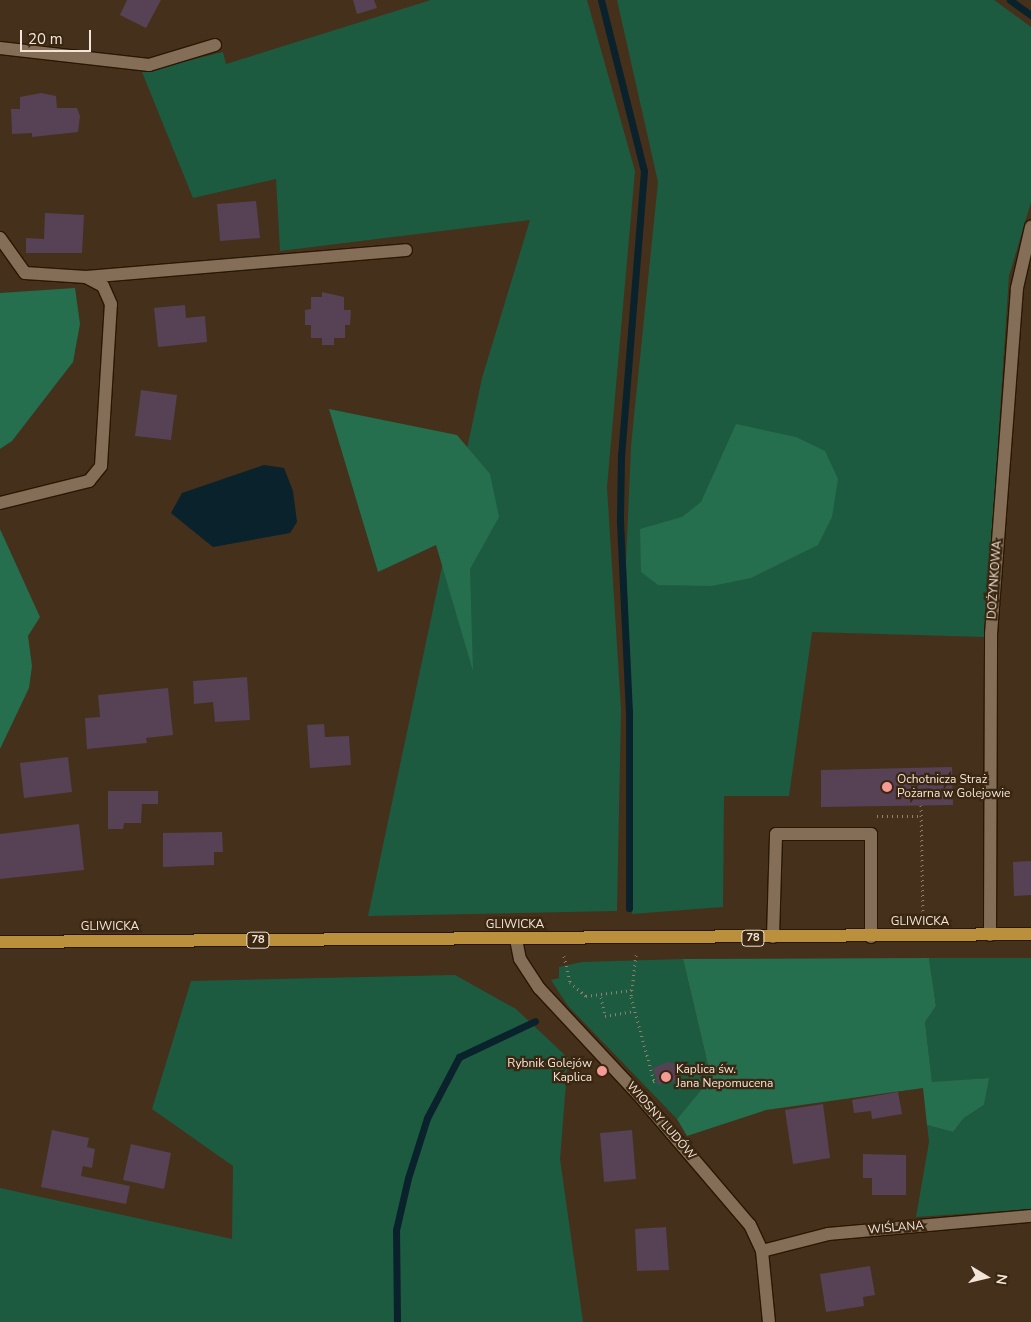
<!DOCTYPE html>
<html>
<head>
<meta charset="utf-8">
<style>
	body { margin:0 }
	#map { position:relative; width:1031px; height:1322px; overflow:hidden; background:#45301b; font-family:"Nunito Sans",sans-serif }
	div>[style] { position:absolute }
	[style*='--x'] { left:calc(var(--x)*1px); top:calc(var(--y)*1px); width:calc(var(--w)*1px); rotate:calc(var(--a)*1deg) }
	.green>* { inset:0; background:#1c5b40 }
	.forest>* { inset:0; background:#256e4e }
	.water>* { inset:0; background:#09222b }
	.stream>* { height:7px; margin:-3.5px; padding:0 3.5px; transform-origin:3.5px; border-radius:3.5px; background:#09222b }
	.building>* { inset:0; background:#574155 }
	.path>* { height:3px; margin-top:-1.5px; transform-origin:0; background:repeating-linear-gradient(90deg,#907f6d 0 1px,transparent 0 5px) }
	.roads { filter:drop-shadow(1px 0 #2a1703) drop-shadow(-1px 0 #2a1703) drop-shadow(0 1px #2a1703) drop-shadow(0 -1px #2a1703) }
	.minor>* { height:12px; margin:-6px; padding:0 6px; transform-origin:6px; border-radius:6px; background:#856e57 }
	.major>* { height:12px; margin:-6px; padding:0 6px; transform-origin:6px; border-radius:6px; background:#ba903c }
	.dots>* { width:14px; height:14px; translate:-50% -50%; box-sizing:border-box; border:2px solid #3a2611; border-radius:50% }
	span { translate:-50% -50%; white-space:nowrap; text-align:center; line-height:1.15; -webkit-text-stroke:4.5px #3a2611; paint-order:stroke }
	.shield-label span { padding:1px 4px; background:#3a2611; border:1px solid; border-radius:4px; -webkit-text-stroke-width:0 }
	.shield-label { font-size:11px; color:#f3e5d8; font-weight:700 }
	.street-label { font-size:12px; color:#f3e5d8 }
	.poi-label { font-size:12px; color:#f3e5d8 }
	.left { translate:0 -50%; text-align:left }
	.right { translate:-100% -50%; text-align:right }
	.north { position:absolute; left:961px; top:1252px; width:50px; height:50px; -webkit-text-stroke:4px #3a2611; paint-order:stroke; rotate:99deg; font-size:14px; font-weight:700; line-height:20px; text-align:center; color:#f3e5d8 }
	.north::after { content:''; display:block; margin:auto; width:18px; height:22px; background:#f3e5d8; clip-path:polygon(50% 0,100% 100%,50% 72%,0 100%) }
	.scale { position:absolute; left:20px; top:30px; width:71px; height:22px; box-sizing:border-box; border:2px solid #f3e5d8; border-top:0; padding-left:6px; font-size:15px; line-height:18px; white-space:nowrap; color:#f3e5d8; -webkit-text-stroke:4px #3a2611; paint-order:stroke }
</style>
</head>
<body>
<div id="map">
	<div class="green">
		<div style="clip-path:polygon(431px 0,587px 0,635px 171px,607px 487px,621px 709px,617px 911px,368px 916px,482px 378px,530px 220px,280px 251px,276px 179px,193px 198px,142px 72px,223px 52px,226px 64px)"></div>
		<div style="clip-path:polygon(617px 0,994px 0,1031px 27px,1031px 202px,1009px 276px,985px 637px,812px 632px,789px 796px,724px 796px,723px 907px,632px 914px,633px 832px,626px 563px,631px 446px,658px 182px)"></div>
		<div style="clip-path:polygon(929px 958px,1031px 958px,1031px 1209px,916px 1217px,929px 1142px,927px 1125px,953px 1132px,964px 1118px,984px 1105px,988px 1078px,932px 1083px,925px 1022px,936px 1006px)"></div>
		<div style="clip-path:polygon(683px 959px,711px 1078px,677px 1119px,568px 1006px,551px 980px,559px 978px,559px 967px,582px 962px)"></div>
		<div style="clip-path:polygon(455px 975px,516px 1009px,568px 1058px,560px 1159px,583px 1322px,0 1322px,0 1188px,232px 1239px,233px 1166px,152px 1109px,191px 981px)"></div>
	</div>
	<div class="forest">
		<div style="clip-path:polygon(75px 288px,80px 324px,73px 362px,12px 441px,0 449px,0 293px)"></div>
		<div style="clip-path:polygon(329px 409px,457px 435px,490px 474px,499px 517px,470px 569px,473px 671px,436px 545px,378px 572px)"></div>
		<div style="clip-path:polygon(736px 424px,796px 437px,825px 451px,838px 479px,832px 517px,818px 545px,751px 578px,712px 586px,658px 585px,641px 572px,640px 529px,682px 517px,701px 502px)"></div>
		<div style="clip-path:polygon(0 529px,40px 617px,28px 636px,32px 666px,29px 688px,0 749px)"></div>
		<div style="clip-path:polygon(929px 958px,936px 1006px,925px 1022px,932px 1082px,989px 1078px,984px 1105px,964px 1118px,953px 1132px,927px 1125px,923px 1088px,766px 1110px,687px 1136px,677px 1119px,711px 1078px,683px 959px)"></div>
	</div>
	<div class="water">
		<div style="clip-path:polygon(264px 465px,284px 468px,293px 491px,297px 522px,290px 533px,213px 547px,171px 513px,182px 493px)"></div>
	</div>
	<div class="stream">
		<div style="--x:601;--y:0;--w:176;--a:75.9"></div>
		<div style="--x:644;--y:171;--w:285;--a:94.6"></div>
		<div style="--x:621;--y:455;--w:67;--a:90.9"></div>
		<div style="--x:620;--y:522;--w:190;--a:87.3"></div>
		<div style="--x:629;--y:712;--w:196;--a:90"></div>
		<div style="--x:1010;--y:0;--w:26;--a:36"></div>
		<div style="--x:397;--y:1322;--w:92;--a:-90.6"></div>
		<div style="--x:396;--y:1230;--w:53;--a:-77"></div>
		<div style="--x:408;--y:1178;--w:63;--a:-72.4"></div>
		<div style="--x:427;--y:1118;--w:69;--a:-62.3"></div>
		<div style="--x:459;--y:1057;--w:84;--a:-25.3"></div>
	</div>
	<div class="building">
		<div style="clip-path:polygon(127px 0,161px 0,146px 28px,120px 15px)"></div>
		<div style="clip-path:polygon(353px 0,374px 0,377px 8px,357px 14px)"></div>
		<div style="clip-path:polygon(41px 93px,56px 96px,57px 108px,77px 108px,80px 116px,78px 132px,32px 137px,32px 133px,12px 134px,11px 109px,20px 109px,20px 97px)"></div>
		<div style="clip-path:polygon(256px 201px,260px 238px,220px 241px,217px 204px)"></div>
		<div style="clip-path:polygon(45px 213px,84px 215px,82px 253px,26px 253px,26px 238px,44px 239px)"></div>
		<div style="clip-path:polygon(322px 292px,344px 297px,344px 310px,351px 310px,350px 325px,345px 325px,345px 338px,334px 338px,334px 345px,322px 345px,322px 338px,311px 338px,311px 325px,305px 325px,305px 310px,311px 309px,311px 297px,322px 297px)"></div>
		<div style="clip-path:polygon(185px 305px,186px 318px,205px 316px,207px 342px,158px 347px,154px 308px)"></div>
		<div style="clip-path:polygon(141px 390px,177px 395px,171px 440px,135px 436px)"></div>
		<div style="clip-path:polygon(247px 677px,250px 720px,215px 722px,213px 702px,194px 704px,193px 681px)"></div>
		<div style="clip-path:polygon(168px 688px,173px 735px,146px 738px,147px 743px,87px 749px,85px 718px,100px 717px,98px 695px)"></div>
		<div style="clip-path:polygon(324px 724px,325px 737px,349px 736px,351px 765px,310px 768px,307px 725px)"></div>
		<div style="clip-path:polygon(68px 757px,72px 792px,24px 798px,20px 763px)"></div>
		<div style="clip-path:polygon(952px 767px,953px 805px,821px 807px,821px 770px)"></div>
		<div style="clip-path:polygon(108px 791px,158px 791px,158px 804px,142px 804px,141px 823px,124px 823px,123px 829px,108px 829px)"></div>
		<div style="clip-path:polygon(79px 824px,84px 870px,0 879px,0 834px)"></div>
		<div style="clip-path:polygon(222px 832px,223px 852px,214px 852px,214px 865px,163px 867px,163px 833px)"></div>
		<div style="clip-path:polygon(1031px 861px,1031px 895px,1014px 896px,1013px 862px)"></div>
		<div style="clip-path:polygon(668px 1062px,676px 1064px,679px 1073px,675px 1081px,658px 1085px,653px 1068px)"></div>
		<div style="clip-path:polygon(898px 1092px,902px 1114px,872px 1119px,871px 1111px,854px 1113px,852px 1100px)"></div>
		<div style="clip-path:polygon(823px 1104px,830px 1158px,793px 1164px,785px 1110px)"></div>
		<div style="clip-path:polygon(52px 1130px,89px 1138px,87px 1147px,95px 1149px,92px 1168px,83px 1166px,81px 1176px,130px 1186px,126px 1204px,41px 1187px)"></div>
		<div style="clip-path:polygon(632px 1130px,636px 1179px,604px 1182px,600px 1133px)"></div>
		<div style="clip-path:polygon(131px 1144px,171px 1153px,164px 1189px,123px 1180px)"></div>
		<div style="clip-path:polygon(863px 1154px,906px 1155px,906px 1195px,872px 1195px,872px 1178px,863px 1178px)"></div>
		<div style="clip-path:polygon(666px 1227px,669px 1270px,637px 1271px,635px 1229px)"></div>
		<div style="clip-path:polygon(870px 1266px,875px 1295px,863px 1297px,864px 1306px,826px 1312px,820px 1274px)"></div>
	</div>
	<div class="path">
		<div style="--x:921;--y:805;--w:111;--a:89"></div>
		<div style="--x:877;--y:816;--w:44;--a:0"></div>
		<div style="--x:636;--y:955;--w:42;--a:96.8"></div>
		<div style="--x:631;--y:997;--w:87;--a:74.7"></div>
		<div style="--x:654;--y:1081;--w:4;--a:146"></div>
		<div style="--x:564;--y:956;--w:27;--a:77"></div>
		<div style="--x:570;--y:982;--w:21;--a:41"></div>
		<div style="--x:586;--y:996;--w:46;--a:-7.4"></div>
		<div style="--x:601;--y:997;--w:19;--a:78"></div>
		<div style="--x:605;--y:1016;--w:29;--a:-10"></div>
	</div>
	<div class="roads">
		<div class="minor">
			<div style="--x:0;--y:48;--w:150;--a:6.5"></div>
			<div style="--x:149;--y:65;--w:69;--a:-16.9"></div>
			<div style="--x:0;--y:238;--w:43;--a:54.5"></div>
			<div style="--x:25;--y:273;--w:61;--a:3.8"></div>
			<div style="--x:86;--y:277;--w:321;--a:-4.8"></div>
			<div style="--x:0;--y:503;--w:92;--a:-13.9"></div>
			<div style="--x:89;--y:481;--w:19;--a:-51"></div>
			<div style="--x:101;--y:466;--w:162;--a:-86.5"></div>
			<div style="--x:111;--y:304;--w:20;--a:-114"></div>
			<div style="--x:103;--y:286;--w:19;--a:-152"></div>
			<div style="--x:990;--y:935;--w:301;--a:-89.8"></div>
			<div style="--x:991;--y:634;--w:347;--a:-85.7"></div>
			<div style="--x:1017;--y:288;--w:63;--a:-77.1"></div>
			<div style="--x:773;--y:937;--w:103;--a:-88.3"></div>
			<div style="--x:776;--y:834;--w:95;--a:0"></div>
			<div style="--x:871;--y:834;--w:103;--a:90"></div>
			<div style="--x:516;--y:939;--w:20;--a:79"></div>
			<div style="--x:520;--y:959;--w:35;--a:57"></div>
			<div style="--x:539;--y:988;--w:145;--a:47"></div>
			<div style="--x:638;--y:1094;--w:172;--a:49.5"></div>
			<div style="--x:750;--y:1225;--w:29;--a:65"></div>
			<div style="--x:762;--y:1251;--w:71;--a:84.4"></div>
			<div style="--x:762;--y:1251;--w:68;--a:-14.4"></div>
			<div style="--x:828;--y:1234;--w:204;--a:-5.1"></div>
		</div>
		<div class="major">
			<div style="--x:0;--y:942;--w:1031;--a:-0.44"></div>
		</div>
	</div>
	<div class="dots">
		<div style="left:887px;top:787px;background:#f59b97"></div>
		<div style="left:602px;top:1071px;background:#f59b97"></div>
		<div style="left:666px;top:1077px;background:#f59b97"></div>
	</div>
	<div class="shield-label">
		<span style="left:753px;top:938px">78</span>
		<span style="left:258px;top:940px">78</span>
	</div>
	<div class="street-label">
		<span style="left:995px;top:580px;rotate:-86deg">DOŻYNKOWA</span>
		<span style="left:920px;top:922px">GLIWICKA</span>
		<span style="left:515px;top:925px">GLIWICKA</span>
		<span style="left:110px;top:927px">GLIWICKA</span>
		<span style="left:661px;top:1121px;rotate:49deg">WIOSNY LUDÓW</span>
		<span style="left:896px;top:1228px;rotate:-5deg">WIŚLANA</span>
	</div>
	<div class="poi-label">
		<span class="left" style="left:897px;top:787px">Ochotnicza Straż<br>Pożarna w Golejowie</span>
		<span class="right" style="left:592px;top:1071px">Rybnik Golejów<br>Kaplica</span>
		<span class="left" style="left:676px;top:1077px">Kaplica św.<br>Jana Nepomucena</span>
	</div>
	<div class="north">N</div>
	<div class="scale">20 m</div>
</div>
</body>
</html>
